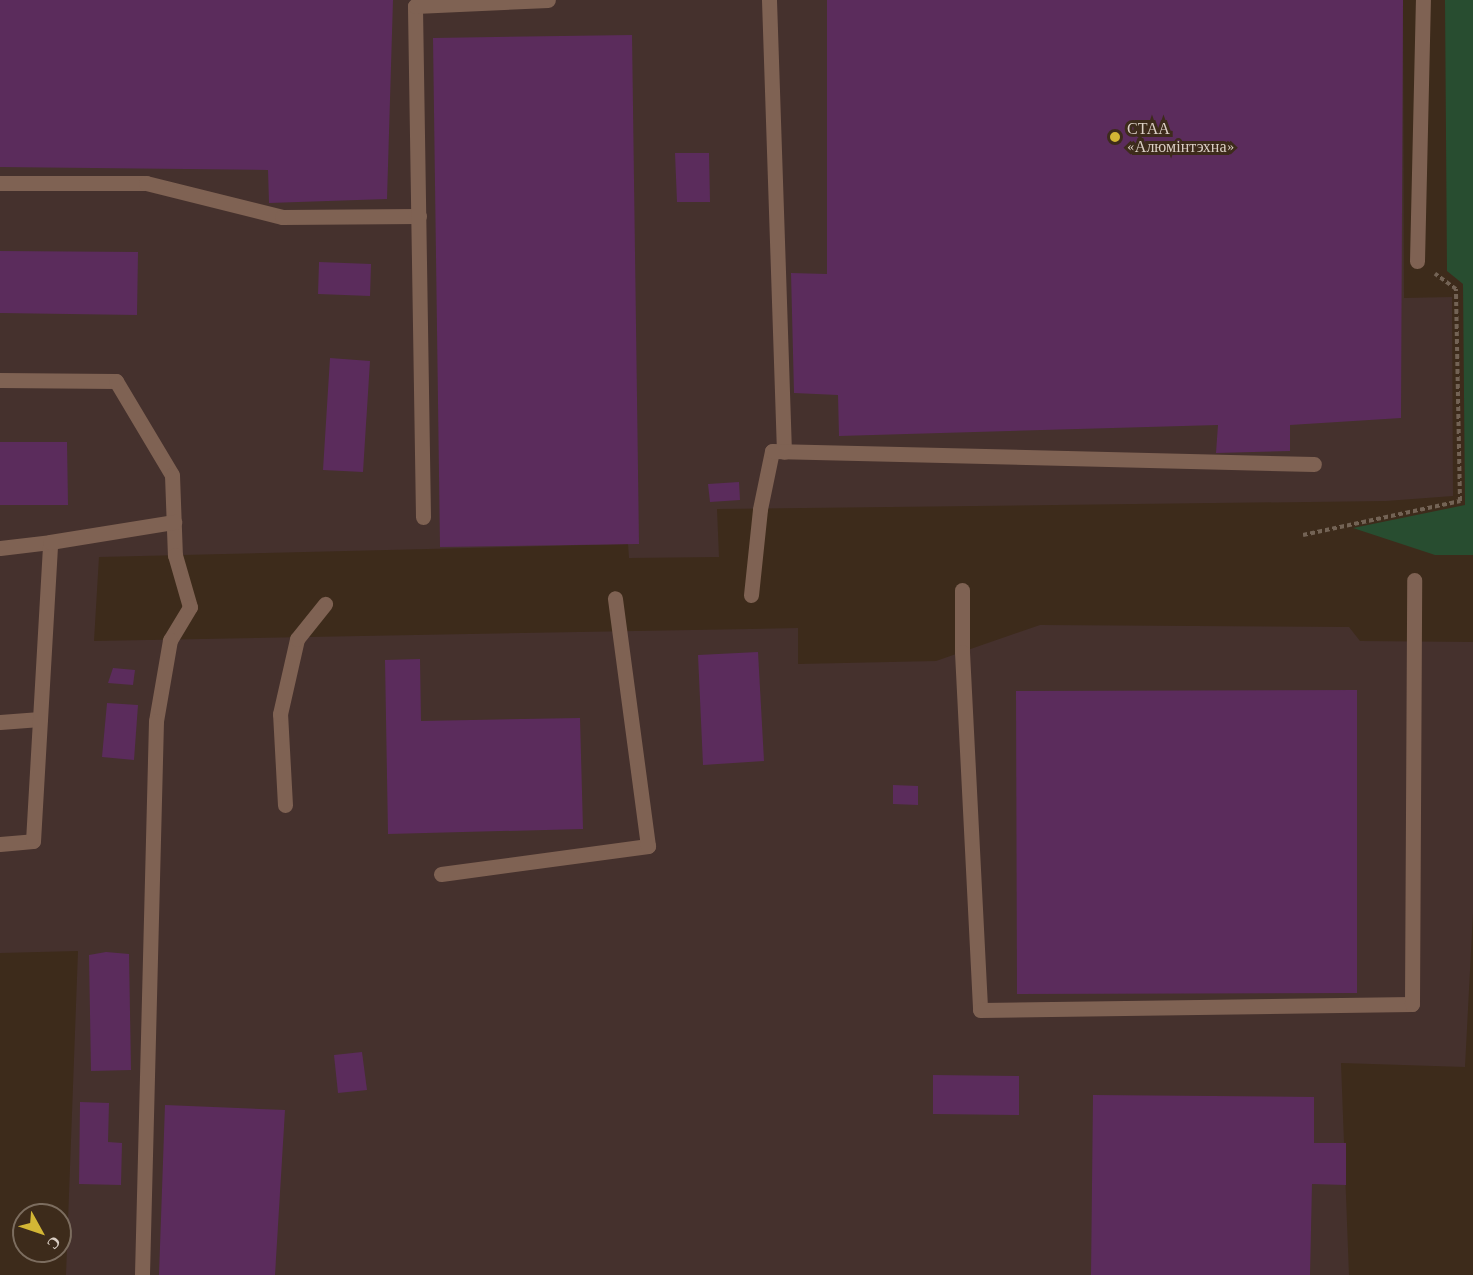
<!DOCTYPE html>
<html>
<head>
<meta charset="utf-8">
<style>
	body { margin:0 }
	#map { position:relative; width:1473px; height:1275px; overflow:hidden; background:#3d2b1b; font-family:"Libre Baskerville",serif }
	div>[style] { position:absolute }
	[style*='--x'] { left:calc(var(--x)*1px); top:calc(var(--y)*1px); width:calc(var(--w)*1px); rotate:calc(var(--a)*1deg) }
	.industrial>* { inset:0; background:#45312d }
	.green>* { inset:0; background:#284d30 }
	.building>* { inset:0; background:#5b2c5c }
	.path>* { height:4px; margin-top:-2px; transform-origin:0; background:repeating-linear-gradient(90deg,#736355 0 4.5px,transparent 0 7.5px) }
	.minor>* { height:15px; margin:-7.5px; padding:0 7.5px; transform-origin:7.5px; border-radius:7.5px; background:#7f6253 }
	.dots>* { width:16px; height:16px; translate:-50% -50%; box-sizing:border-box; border:3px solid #3d2b1b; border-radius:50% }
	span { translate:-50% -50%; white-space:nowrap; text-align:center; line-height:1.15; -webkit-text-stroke:6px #3d2b1b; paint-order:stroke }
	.poi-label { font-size:16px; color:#dbcfc5 }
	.left { translate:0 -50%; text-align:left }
	.north { position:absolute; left:12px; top:1203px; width:60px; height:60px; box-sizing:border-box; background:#3d2b1b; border:2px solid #7c6d5f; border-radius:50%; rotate:130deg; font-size:16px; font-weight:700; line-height:24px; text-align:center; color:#dbcfc5 }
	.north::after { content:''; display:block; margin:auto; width:21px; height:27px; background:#d3b635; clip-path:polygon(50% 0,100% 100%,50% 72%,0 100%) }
</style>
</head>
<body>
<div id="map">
	<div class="industrial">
		<div style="clip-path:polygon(0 0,1403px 0,1404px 298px,1452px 297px,1453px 496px,1386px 501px,717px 509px,719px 557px,629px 558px,628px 544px,99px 557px,94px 641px,798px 628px,798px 664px,936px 661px,1040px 625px,1349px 627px,1360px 641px,1473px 642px,1473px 913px,1465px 1067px,1341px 1063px,1349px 1275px,66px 1275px,78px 951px,0 953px)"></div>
	</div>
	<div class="green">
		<div style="clip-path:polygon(1445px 0,1473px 0,1473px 555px,1435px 555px,1353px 528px,1465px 505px,1463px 284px,1447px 271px)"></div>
	</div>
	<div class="building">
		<div style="clip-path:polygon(0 0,393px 0,387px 199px,269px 203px,268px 170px,0 167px)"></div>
		<div style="clip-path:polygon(827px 0,1403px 0,1401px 418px,1290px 425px,1290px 451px,1216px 453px,1218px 425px,839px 436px,838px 395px,794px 393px,791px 273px,827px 274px)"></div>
		<div style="clip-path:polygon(632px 35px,639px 544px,440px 547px,433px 38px)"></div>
		<div style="clip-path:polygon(675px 153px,709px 153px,710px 202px,677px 202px)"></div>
		<div style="clip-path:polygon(0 251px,138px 252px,137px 315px,0 313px)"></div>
		<div style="clip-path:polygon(319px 262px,371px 264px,370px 296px,318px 294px)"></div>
		<div style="clip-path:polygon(330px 358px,370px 361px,363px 472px,323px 470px)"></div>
		<div style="clip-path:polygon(0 442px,67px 442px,68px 505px,0 505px)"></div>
		<div style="clip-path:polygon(739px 482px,740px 500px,710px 502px,708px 484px)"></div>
		<div style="clip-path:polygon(758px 652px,764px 761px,703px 765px,698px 655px)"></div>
		<div style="clip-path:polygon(420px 659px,421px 721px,580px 718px,583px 829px,388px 834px,385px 660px)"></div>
		<div style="clip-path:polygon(113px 668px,135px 670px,133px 685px,108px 683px)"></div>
		<div style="clip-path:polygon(1357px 690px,1357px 993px,1017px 994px,1016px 691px)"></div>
		<div style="clip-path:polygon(107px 703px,138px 705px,134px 760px,102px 757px)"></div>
		<div style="clip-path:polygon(893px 785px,918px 786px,918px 805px,893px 804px)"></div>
		<div style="clip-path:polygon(106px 952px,129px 954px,131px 1070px,91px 1071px,89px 955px)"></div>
		<div style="clip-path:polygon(362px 1052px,367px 1090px,338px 1093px,334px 1055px)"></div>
		<div style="clip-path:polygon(933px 1075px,1019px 1076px,1019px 1115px,933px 1114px)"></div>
		<div style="clip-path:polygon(1093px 1095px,1314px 1097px,1314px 1143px,1346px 1143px,1346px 1185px,1312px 1184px,1310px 1275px,1091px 1275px)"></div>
		<div style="clip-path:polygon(80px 1102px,109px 1103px,108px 1142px,122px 1143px,121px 1185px,79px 1184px)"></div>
		<div style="clip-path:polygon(165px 1105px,285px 1110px,275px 1275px,159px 1275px)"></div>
	</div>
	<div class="path">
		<div style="--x:1303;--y:535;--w:161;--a:-12.2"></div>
		<div style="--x:1460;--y:501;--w:212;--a:-91.1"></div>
		<div style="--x:1456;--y:289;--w:26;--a:-144"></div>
	</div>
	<div class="minor">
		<div style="--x:769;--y:0;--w:452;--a:88.1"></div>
		<div style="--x:0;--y:183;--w:146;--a:0"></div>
		<div style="--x:146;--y:183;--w:140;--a:14"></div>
		<div style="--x:282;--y:217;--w:137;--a:-0.4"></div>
		<div style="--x:1417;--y:261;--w:261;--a:-88.7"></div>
		<div style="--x:0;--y:380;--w:116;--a:0.5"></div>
		<div style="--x:116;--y:381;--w:109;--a:59.2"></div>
		<div style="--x:172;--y:475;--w:80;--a:87.9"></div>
		<div style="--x:175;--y:555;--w:54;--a:73.9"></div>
		<div style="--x:190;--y:607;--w:39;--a:121"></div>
		<div style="--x:170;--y:640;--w:82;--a:99.8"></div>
		<div style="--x:156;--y:721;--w:554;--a:91.45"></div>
		<div style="--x:423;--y:517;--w:511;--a:-90.9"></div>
		<div style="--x:415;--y:6;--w:133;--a:-2.6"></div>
		<div style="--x:0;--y:548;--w:50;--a:-6.8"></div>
		<div style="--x:962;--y:590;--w:62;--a:90"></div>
		<div style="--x:962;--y:652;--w:358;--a:87.1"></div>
		<div style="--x:980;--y:1010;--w:432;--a:-0.8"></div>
		<div style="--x:1412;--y:1004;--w:424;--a:-89.7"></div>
		<div style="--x:751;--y:595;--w:86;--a:-84"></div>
		<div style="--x:760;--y:509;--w:59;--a:-78.3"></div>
		<div style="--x:772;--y:451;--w:542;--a:1.37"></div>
		<div style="--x:0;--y:722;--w:40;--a:-4.3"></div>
		<div style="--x:285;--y:805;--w:91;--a:-93.1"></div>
		<div style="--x:280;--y:714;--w:77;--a:-77.2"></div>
		<div style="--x:297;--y:639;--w:45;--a:-51.3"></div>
		<div style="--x:0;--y:844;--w:33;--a:-5"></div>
		<div style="--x:33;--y:841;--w:299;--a:-86.7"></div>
		<div style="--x:50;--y:542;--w:126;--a:-9.2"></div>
		<div style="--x:441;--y:874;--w:209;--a:-7.7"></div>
		<div style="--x:648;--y:846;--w:250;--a:-97.6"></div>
	</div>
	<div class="dots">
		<div style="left:1115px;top:137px;background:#d3b635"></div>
	</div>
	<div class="poi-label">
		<span class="left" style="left:1127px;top:137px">СТАА<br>«Алюмінтэхна»</span>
	</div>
	<div class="north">С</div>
</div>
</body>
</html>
